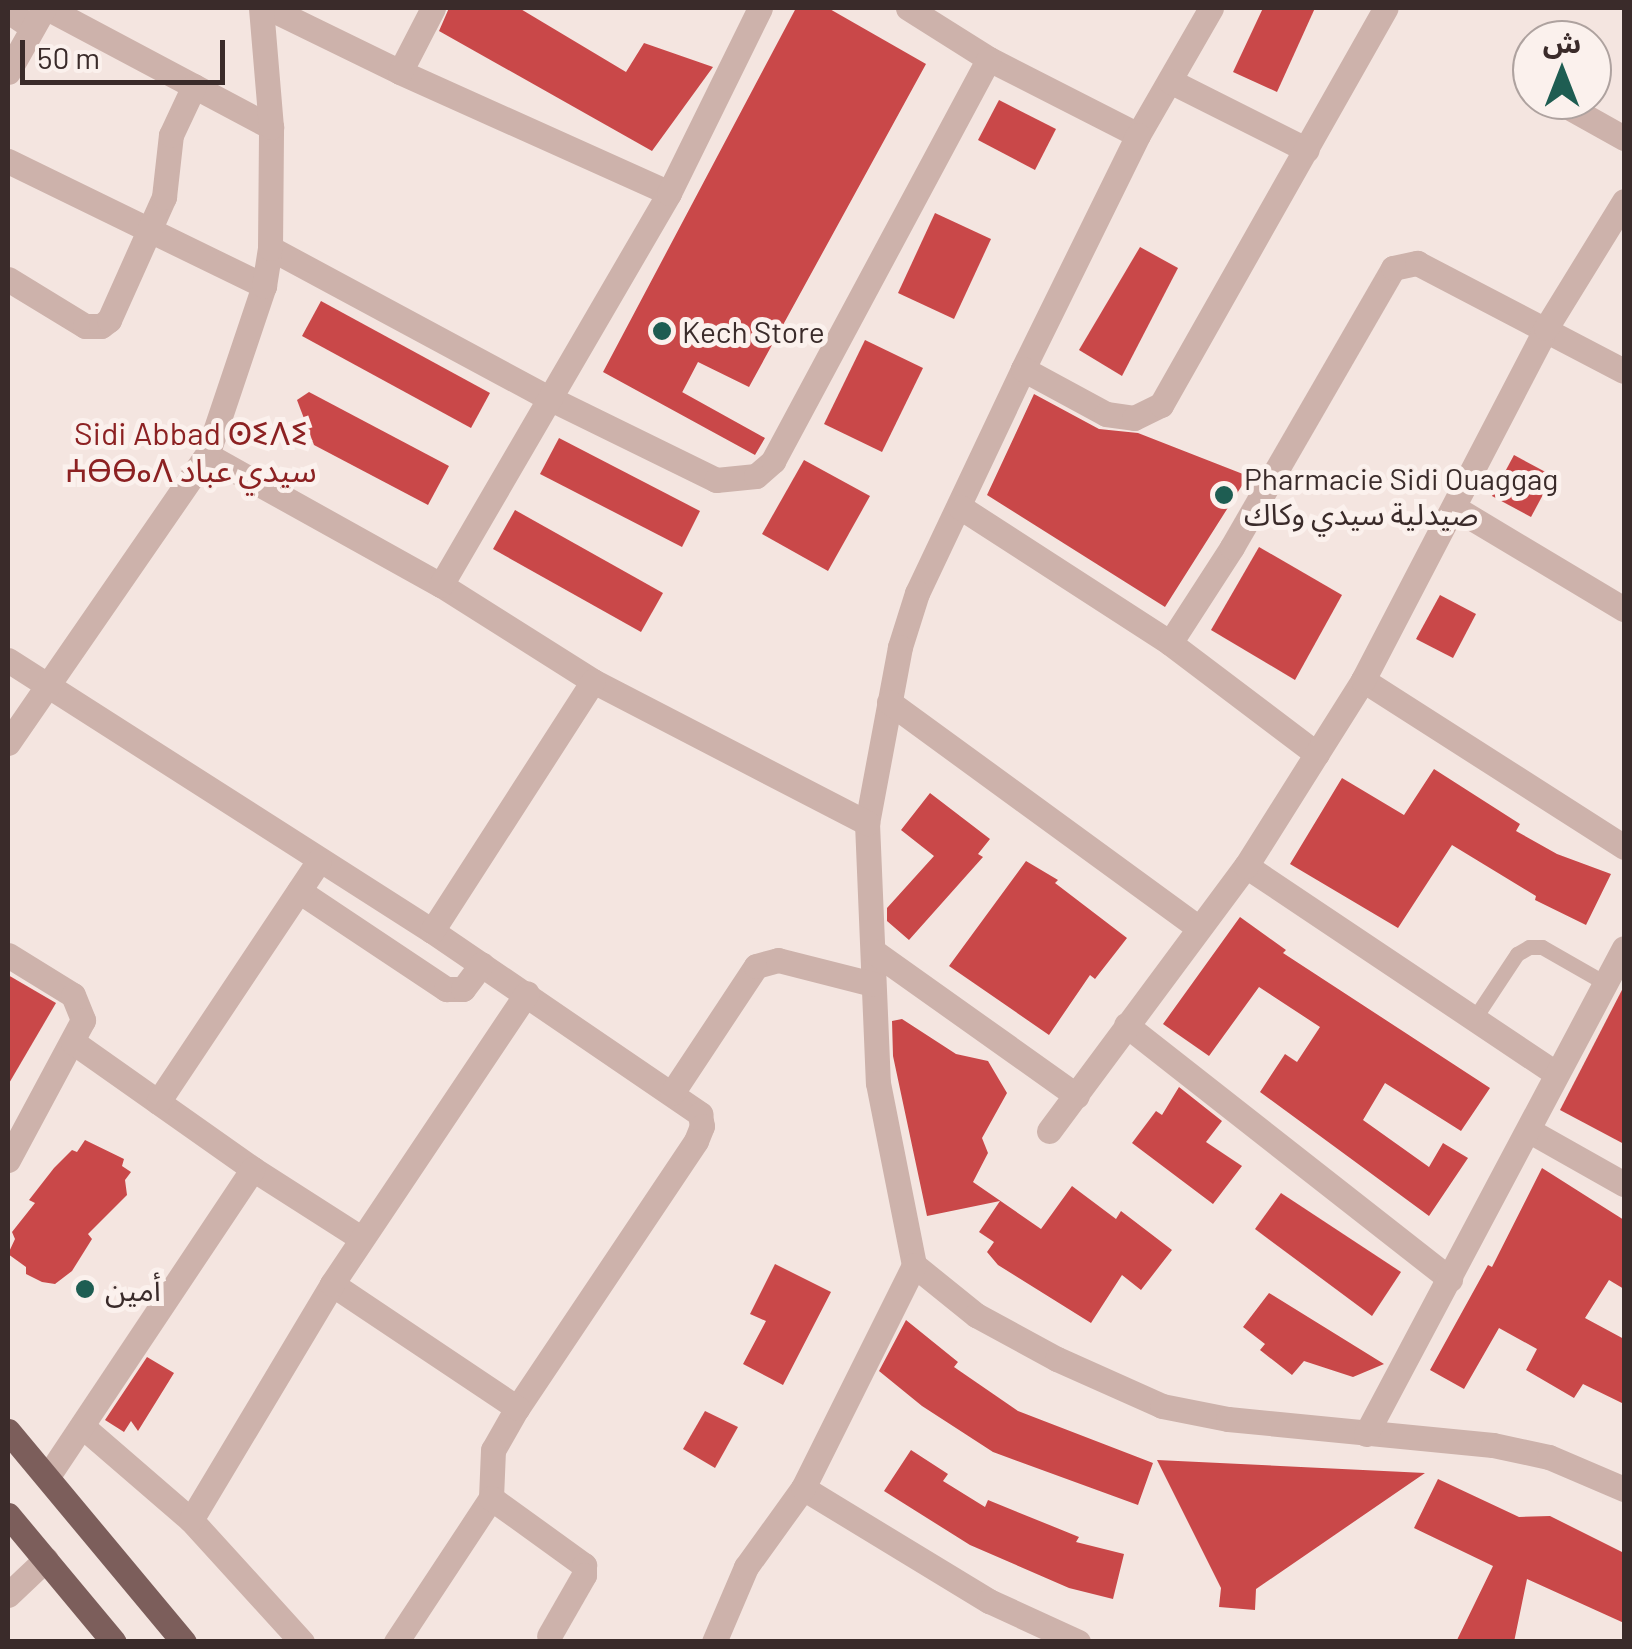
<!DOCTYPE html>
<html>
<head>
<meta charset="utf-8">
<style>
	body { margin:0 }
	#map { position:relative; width:1632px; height:1649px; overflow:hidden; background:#f4e5e0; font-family:Barlow,"Noto Sans Arabic","Noto Sans Tifinagh",sans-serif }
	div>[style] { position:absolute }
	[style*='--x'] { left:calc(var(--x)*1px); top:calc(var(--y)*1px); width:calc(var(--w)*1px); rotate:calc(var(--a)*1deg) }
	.building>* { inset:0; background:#c94849 }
	.lane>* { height:15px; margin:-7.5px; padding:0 7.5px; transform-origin:7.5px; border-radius:7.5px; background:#cdb2ab }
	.street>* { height:25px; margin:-12.5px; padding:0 12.5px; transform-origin:12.5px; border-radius:12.5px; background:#cdb2ab }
	.primary>* { height:25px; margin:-12.5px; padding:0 12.5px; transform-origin:12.5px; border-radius:12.5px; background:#7c5e5b }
	.dots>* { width:28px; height:28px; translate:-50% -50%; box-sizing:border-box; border:5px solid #fbf1ed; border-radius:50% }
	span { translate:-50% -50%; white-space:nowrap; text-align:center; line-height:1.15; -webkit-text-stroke:10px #fbf1ed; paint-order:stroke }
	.poi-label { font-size:30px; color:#3a2b2a }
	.left { translate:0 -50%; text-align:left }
	.neighbourhood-label { font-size:32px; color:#8c2122 }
	.frame { position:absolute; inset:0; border:10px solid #3a2b2a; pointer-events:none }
	.north { position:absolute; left:1512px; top:20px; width:100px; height:100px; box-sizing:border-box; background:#fbf1ed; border:2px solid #aea29f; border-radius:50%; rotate:0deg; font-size:28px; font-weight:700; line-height:40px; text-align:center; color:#3a2b2a }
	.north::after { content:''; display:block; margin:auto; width:35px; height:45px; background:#1e5d52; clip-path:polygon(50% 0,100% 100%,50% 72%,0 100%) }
	.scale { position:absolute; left:20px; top:40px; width:205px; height:45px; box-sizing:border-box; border:5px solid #3a2b2a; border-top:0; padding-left:12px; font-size:30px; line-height:35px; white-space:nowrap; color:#3a2b2a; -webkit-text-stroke:8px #fbf1ed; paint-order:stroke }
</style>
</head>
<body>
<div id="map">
	<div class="building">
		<div style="clip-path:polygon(449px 8px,519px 8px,626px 72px,644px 43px,713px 67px,652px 151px,439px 31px)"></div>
		<div style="clip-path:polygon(796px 8px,828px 8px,926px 64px,749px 387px,698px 362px,675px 406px,682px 392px,765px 438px,755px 455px,603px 372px)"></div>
		<div style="clip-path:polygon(1263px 8px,1315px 8px,1277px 92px,1233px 72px)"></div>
		<div style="clip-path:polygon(999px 100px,1056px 129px,1035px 170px,978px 140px)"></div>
		<div style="clip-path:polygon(935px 213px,991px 239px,954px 319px,898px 293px)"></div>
		<div style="clip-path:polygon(1140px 247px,1178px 268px,1122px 376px,1079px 350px)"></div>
		<div style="clip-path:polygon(321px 301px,490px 393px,471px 428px,302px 336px)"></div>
		<div style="clip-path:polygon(865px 340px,923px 368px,882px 452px,824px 424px)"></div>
		<div style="clip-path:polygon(309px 392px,449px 466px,428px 505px,314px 445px,297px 400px)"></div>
		<div style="clip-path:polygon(1034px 394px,1099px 429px,1138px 433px,1248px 476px,1165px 607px,987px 495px)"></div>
		<div style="clip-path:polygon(559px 438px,700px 511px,682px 547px,540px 474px)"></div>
		<div style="clip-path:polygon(1514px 455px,1553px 476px,1531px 517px,1492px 496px)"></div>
		<div style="clip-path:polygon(804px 460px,870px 496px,828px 571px,762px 534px)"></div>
		<div style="clip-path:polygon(515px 510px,663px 593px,641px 632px,493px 549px)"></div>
		<div style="clip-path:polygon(1259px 547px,1342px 595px,1295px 680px,1211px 630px)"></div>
		<div style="clip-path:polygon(1440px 595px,1476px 614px,1453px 658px,1416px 639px)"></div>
		<div style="clip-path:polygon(1434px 769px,1520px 824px,1516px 831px,1557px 854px,1611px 874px,1586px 925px,1535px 900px,1536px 896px,1452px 845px,1398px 928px,1290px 864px,1342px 778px,1404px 815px)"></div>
		<div style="clip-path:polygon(930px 793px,990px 839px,978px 854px,983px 857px,909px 940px,887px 921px,887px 908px,934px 856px,901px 830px)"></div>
		<div style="clip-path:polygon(1026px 861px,1058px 880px,1055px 883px,1127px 938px,1095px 979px,1090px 975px,1049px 1035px,949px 966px)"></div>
		<div style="clip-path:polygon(1240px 917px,1286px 950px,1283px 953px,1490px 1088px,1461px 1131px,1385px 1083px,1363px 1120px,1429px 1167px,1443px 1143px,1468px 1158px,1429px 1216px,1260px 1092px,1285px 1054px,1297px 1062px,1320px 1027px,1259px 987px,1209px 1056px,1163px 1024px)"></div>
		<div style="clip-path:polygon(8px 975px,56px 1003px,8px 1085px)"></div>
		<div style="clip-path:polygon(1624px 986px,1624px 1144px,1560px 1110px)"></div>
		<div style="clip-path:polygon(902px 1019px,956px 1054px,988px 1061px,1007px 1093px,982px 1138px,988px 1153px,973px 1182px,1041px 1229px,1072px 1186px,1116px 1219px,1121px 1211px,1172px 1250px,1141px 1290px,1122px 1275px,1091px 1323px,998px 1265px,987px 1252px,994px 1242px,979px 1232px,1000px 1201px,927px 1216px,893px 1056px,892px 1021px)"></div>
		<div style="clip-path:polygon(1179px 1087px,1222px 1121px,1206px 1142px,1242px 1166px,1213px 1204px,1132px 1143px,1156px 1111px,1162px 1115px)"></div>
		<div style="clip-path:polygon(85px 1140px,124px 1159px,122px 1166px,131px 1172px,125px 1180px,127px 1195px,88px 1234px,92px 1239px,72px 1271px,55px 1284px,42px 1282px,26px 1274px,26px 1267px,8px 1254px,15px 1239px,12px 1232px,35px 1203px,29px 1200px,54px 1168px,72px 1150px,77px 1152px)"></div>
		<div style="clip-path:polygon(1542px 1168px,1624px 1220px,1624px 1289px,1609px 1280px,1585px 1318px,1624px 1339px,1624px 1404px,1583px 1384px,1574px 1398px,1526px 1370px,1537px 1349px,1499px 1328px,1464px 1389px,1430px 1370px,1488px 1265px,1492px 1267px)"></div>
		<div style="clip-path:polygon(1281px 1193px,1401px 1272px,1372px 1316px,1255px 1229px)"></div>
		<div style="clip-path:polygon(775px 1264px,831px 1292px,783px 1385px,743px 1364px,766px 1321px,750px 1314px)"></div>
		<div style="clip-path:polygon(1269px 1293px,1384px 1364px,1353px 1377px,1304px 1361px,1292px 1375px,1260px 1350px,1265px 1344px,1243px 1327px)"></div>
		<div style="clip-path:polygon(906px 1320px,958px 1362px,954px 1367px,1018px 1411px,1153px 1463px,1138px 1505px,993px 1452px,922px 1406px,879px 1371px)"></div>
		<div style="clip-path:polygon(147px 1357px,174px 1373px,138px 1431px,131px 1421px,124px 1432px,105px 1420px)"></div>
		<div style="clip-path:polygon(705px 1411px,738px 1427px,715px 1468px,683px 1449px)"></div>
		<div style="clip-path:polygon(911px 1450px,948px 1474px,943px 1481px,985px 1507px,988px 1500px,1079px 1537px,1076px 1542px,1124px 1554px,1113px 1599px,1069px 1588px,970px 1545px,884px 1491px)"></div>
		<div style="clip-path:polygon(1157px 1460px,1425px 1473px,1256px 1589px,1255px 1610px,1219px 1607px,1221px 1588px)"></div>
		<div style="clip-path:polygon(1438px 1479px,1519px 1517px,1550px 1516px,1624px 1553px,1624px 1623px,1527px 1579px,1514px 1642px,1456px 1642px,1493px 1566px,1414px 1528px)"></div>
	</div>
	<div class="lane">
		<div style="--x:1474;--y:1019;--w:78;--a:-56.5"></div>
		<div style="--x:1517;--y:954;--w:14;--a:-30"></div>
		<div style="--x:1529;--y:947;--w:13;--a:0"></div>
		<div style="--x:1542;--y:947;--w:73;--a:29.7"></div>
	</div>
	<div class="street">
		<div style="--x:47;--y:8;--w:254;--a:28"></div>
		<div style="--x:269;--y:8;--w:146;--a:26"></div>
		<div style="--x:400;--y:72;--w:295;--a:24.2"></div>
		<div style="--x:908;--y:8;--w:96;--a:32.2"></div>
		<div style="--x:989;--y:59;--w:167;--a:27"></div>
		<div style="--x:1211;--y:8;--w:146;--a:119.9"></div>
		<div style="--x:1138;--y:135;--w:261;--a:116.2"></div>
		<div style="--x:1023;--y:369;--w:248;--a:115.3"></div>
		<div style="--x:917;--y:593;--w:57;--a:107.5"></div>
		<div style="--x:900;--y:647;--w:179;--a:100.6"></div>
		<div style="--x:867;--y:823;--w:260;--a:87.6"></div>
		<div style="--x:878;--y:1083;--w:186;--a:78.8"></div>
		<div style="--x:914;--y:1265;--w:80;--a:38.9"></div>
		<div style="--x:976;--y:1315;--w:92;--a:28.5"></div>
		<div style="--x:1057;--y:1359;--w:115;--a:24.1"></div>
		<div style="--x:1162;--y:1406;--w:67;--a:11.1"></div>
		<div style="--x:1228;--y:1419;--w:266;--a:5.6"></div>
		<div style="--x:1493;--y:1445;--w:57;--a:12.1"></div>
		<div style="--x:1549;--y:1457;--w:82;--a:23.1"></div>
		<div style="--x:8;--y:11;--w:29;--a:34"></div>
		<div style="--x:8;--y:72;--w:73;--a:-60.6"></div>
		<div style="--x:400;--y:72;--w:72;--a:-62.7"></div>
		<div style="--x:1170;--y:81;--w:153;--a:26.7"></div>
		<div style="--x:1528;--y:84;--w:4;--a:27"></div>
		<div style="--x:1556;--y:100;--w:78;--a:29.2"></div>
		<div style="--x:8;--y:161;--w:285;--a:26"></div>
		<div style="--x:270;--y:248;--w:319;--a:28.3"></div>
		<div style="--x:551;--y:399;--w:184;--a:26.1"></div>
		<div style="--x:716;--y:480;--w:40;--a:-5.7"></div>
		<div style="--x:756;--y:476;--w:23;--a:-41"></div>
		<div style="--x:773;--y:461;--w:456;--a:-61.8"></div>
		<div style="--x:8;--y:279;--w:90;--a:31.4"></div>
		<div style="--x:85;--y:326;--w:16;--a:0"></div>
		<div style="--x:101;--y:326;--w:10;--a:-37"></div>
		<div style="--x:109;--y:320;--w:135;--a:-65.9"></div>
		<div style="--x:164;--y:197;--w:62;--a:-83.6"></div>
		<div style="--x:171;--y:135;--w:54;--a:-64.9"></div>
		<div style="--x:1023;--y:369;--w:94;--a:28.5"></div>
		<div style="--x:1106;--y:414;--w:28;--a:8"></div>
		<div style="--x:1134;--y:418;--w:30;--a:-26"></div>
		<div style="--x:1161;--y:405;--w:456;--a:-60.5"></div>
		<div style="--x:207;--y:455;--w:268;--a:29.1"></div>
		<div style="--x:441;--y:585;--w:180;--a:32.3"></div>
		<div style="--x:593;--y:681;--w:309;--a:27.4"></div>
		<div style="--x:960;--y:507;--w:250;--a:32.9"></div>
		<div style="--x:1170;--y:643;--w:184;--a:37.1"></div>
		<div style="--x:1455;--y:508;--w:197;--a:30.9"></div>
		<div style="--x:441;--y:585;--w:453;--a:-59.8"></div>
		<div style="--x:669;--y:193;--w:206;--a:-63.8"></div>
		<div style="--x:1170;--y:643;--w:114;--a:-57.1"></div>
		<div style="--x:1232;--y:547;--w:322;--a:-60"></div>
		<div style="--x:1393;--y:268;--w:25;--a:-12"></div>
		<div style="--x:1417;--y:263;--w:233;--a:27.6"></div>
		<div style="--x:8;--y:660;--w:503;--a:32.58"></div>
		<div style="--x:432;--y:931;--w:325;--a:34.3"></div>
		<div style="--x:700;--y:1114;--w:12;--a:81"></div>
		<div style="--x:702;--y:1126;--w:16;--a:112"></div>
		<div style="--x:696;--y:1141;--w:321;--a:123.8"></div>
		<div style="--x:517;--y:1408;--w:48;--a:119.7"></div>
		<div style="--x:493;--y:1450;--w:48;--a:92.4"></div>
		<div style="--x:491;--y:1498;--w:173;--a:123.4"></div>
		<div style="--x:1363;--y:680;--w:310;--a:32.6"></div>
		<div style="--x:889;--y:702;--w:381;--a:36.1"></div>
		<div style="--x:8;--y:743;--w:350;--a:-55.4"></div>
		<div style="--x:207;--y:455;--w:178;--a:-71.4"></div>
		<div style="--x:264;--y:286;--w:38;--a:-81"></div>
		<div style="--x:270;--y:248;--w:121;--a:-89.5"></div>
		<div style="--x:271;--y:127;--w:119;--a:-94.8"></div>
		<div style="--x:1246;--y:866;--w:372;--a:33.8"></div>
		<div style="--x:299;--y:891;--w:177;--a:33.7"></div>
		<div style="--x:446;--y:989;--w:17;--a:0"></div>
		<div style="--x:463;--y:989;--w:31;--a:-53"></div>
		<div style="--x:432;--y:931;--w:297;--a:-57.2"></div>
		<div style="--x:873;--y:951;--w:250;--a:35.4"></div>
		<div style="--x:8;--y:955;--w:76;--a:31.6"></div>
		<div style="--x:73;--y:995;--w:27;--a:68"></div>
		<div style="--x:83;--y:1020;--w:159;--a:118.2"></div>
		<div style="--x:1126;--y:1025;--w:412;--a:38.1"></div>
		<div style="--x:73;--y:1042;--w:220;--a:35.2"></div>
		<div style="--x:253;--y:1169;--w:128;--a:32.6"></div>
		<div style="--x:672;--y:1093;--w:152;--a:-56.5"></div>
		<div style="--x:756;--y:966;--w:23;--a:-15"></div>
		<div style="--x:778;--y:960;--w:97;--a:14.3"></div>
		<div style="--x:158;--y:1102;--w:290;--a:-56.3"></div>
		<div style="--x:1528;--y:1130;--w:110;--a:29.4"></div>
		<div style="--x:1049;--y:1131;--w:330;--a:-53.4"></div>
		<div style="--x:1246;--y:866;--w:220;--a:-57.8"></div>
		<div style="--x:1363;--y:680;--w:397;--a:-62.5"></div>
		<div style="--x:1546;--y:328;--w:149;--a:-58.4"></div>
		<div style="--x:332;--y:1284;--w:223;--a:33.8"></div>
		<div style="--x:82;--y:1426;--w:144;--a:40.8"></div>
		<div style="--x:191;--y:1520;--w:165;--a:47.7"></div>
		<div style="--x:1366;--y:1434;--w:550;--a:-62.04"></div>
		<div style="--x:48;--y:1476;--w:369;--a:-56.3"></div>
		<div style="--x:803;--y:1488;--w:218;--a:31.3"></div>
		<div style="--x:989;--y:1601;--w:98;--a:24.7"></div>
		<div style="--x:491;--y:1498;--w:115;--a:35.8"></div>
		<div style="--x:584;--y:1565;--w:10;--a:90"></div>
		<div style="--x:584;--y:1575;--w:70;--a:119.8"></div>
		<div style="--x:191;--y:1520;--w:275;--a:-59.1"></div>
		<div style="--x:332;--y:1284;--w:350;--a:-56.2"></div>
		<div style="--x:8;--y:1595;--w:52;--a:-43.5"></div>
		<div style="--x:714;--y:1642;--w:82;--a:-66.9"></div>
		<div style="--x:746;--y:1567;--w:97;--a:-54.2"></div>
		<div style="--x:803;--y:1488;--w:249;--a:-63.5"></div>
	</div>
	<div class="primary">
		<div style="--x:8;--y:1431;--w:275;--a:50.2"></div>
		<div style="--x:8;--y:1515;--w:165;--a:50.2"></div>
	</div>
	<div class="dots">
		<div style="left:662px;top:331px;background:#1e5d52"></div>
		<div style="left:1224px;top:495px;background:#1e5d52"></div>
		<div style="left:85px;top:1289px;background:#1e5d52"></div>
	</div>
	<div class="poi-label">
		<span class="left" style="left:682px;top:331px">Kech Store</span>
		<span class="left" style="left:1244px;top:495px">Pharmacie Sidi Ouaggag<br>صيدلية سيدي وكاك</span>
		<span class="left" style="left:105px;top:1289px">أمين</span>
	</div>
	<div class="neighbourhood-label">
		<span style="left:191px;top:451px">Sidi Abbad ⵙⵉⴷⵉ<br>ⵄⴱⴱⴰⴷ سيدي عباد</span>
	</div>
	<div class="frame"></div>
	<div class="north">ش</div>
	<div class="scale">50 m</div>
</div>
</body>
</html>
